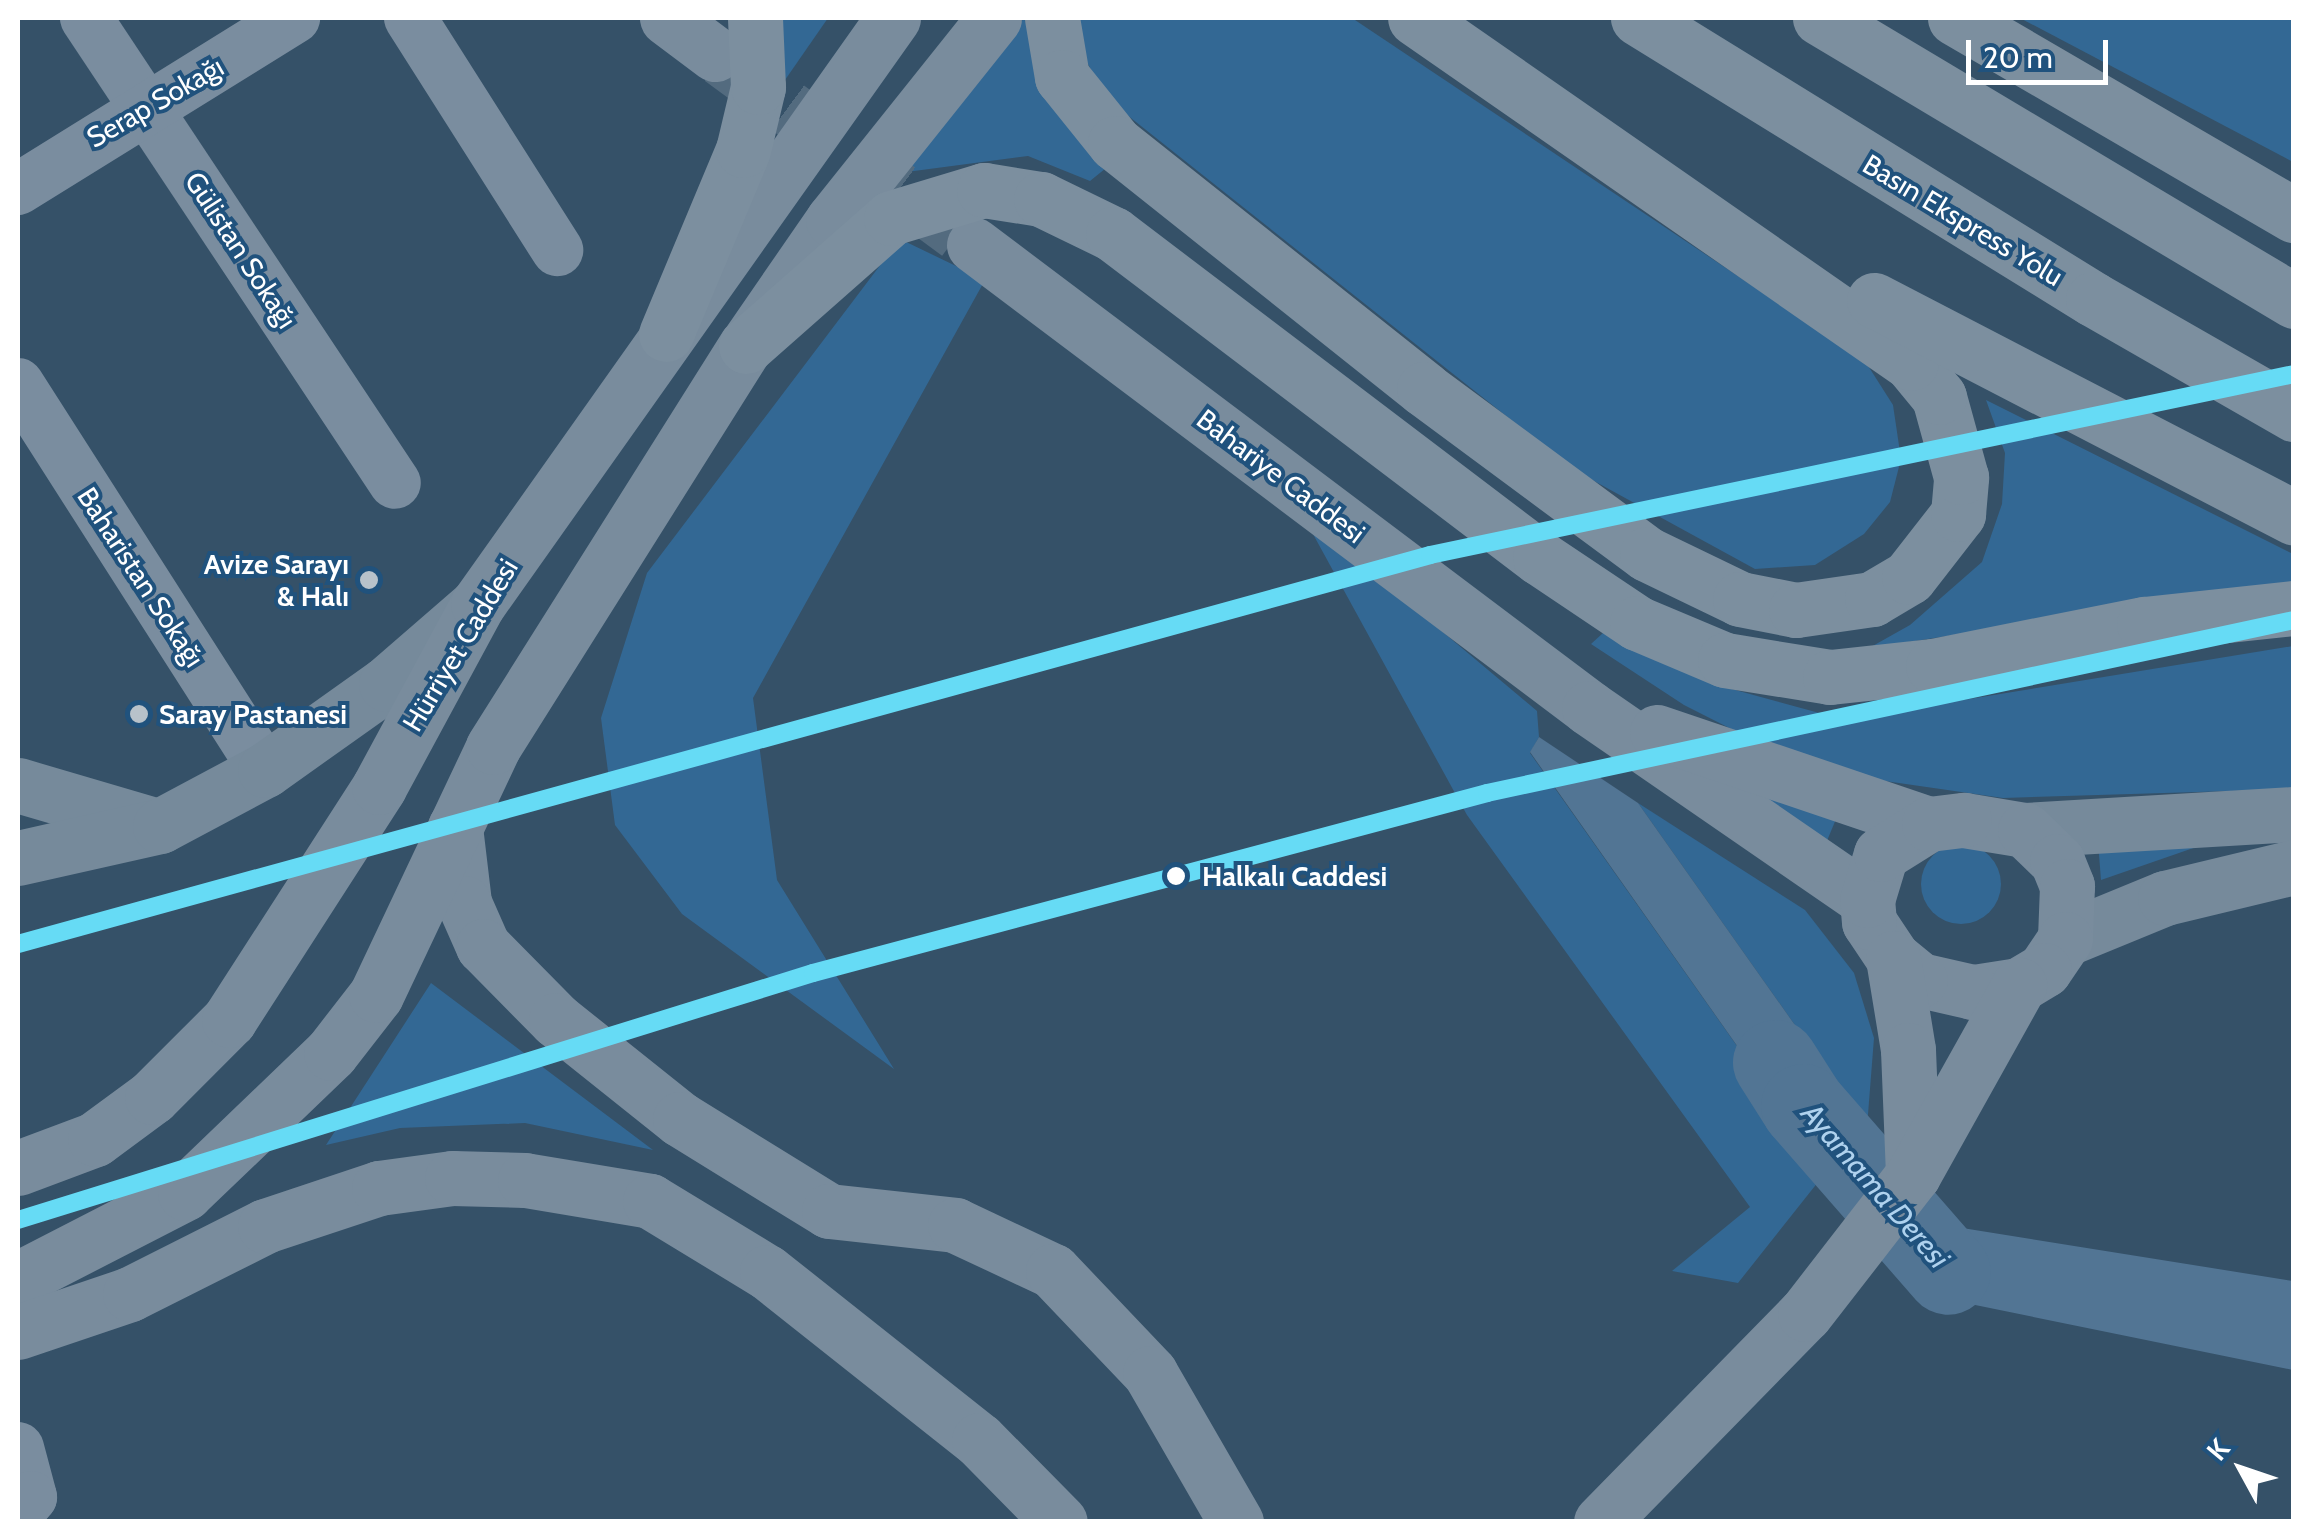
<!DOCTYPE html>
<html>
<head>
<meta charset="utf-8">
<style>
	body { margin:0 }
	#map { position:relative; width:2311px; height:1539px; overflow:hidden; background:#355168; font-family:Cabin,sans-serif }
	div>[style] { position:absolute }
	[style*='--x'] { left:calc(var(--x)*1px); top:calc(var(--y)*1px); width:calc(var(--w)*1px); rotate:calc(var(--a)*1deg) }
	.green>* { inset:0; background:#336894 }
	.round { border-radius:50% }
	.water>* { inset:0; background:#527594 }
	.river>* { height:85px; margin:-42.5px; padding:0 42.5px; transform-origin:42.5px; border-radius:42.5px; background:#527594 }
	.primary-tunnel>* { height:55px; margin-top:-27.5px; transform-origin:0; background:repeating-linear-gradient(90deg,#536b7f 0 55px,transparent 0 83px) }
	.street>* { height:52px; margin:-26px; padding:0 26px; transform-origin:26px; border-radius:26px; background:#7a8d9f }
	.secondary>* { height:55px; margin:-27.5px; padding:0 27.5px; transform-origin:27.5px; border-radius:27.5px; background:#768a9b }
	.primary>* { height:55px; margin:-27.5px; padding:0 27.5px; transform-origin:27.5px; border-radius:27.5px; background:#798c9d }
	.highway>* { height:55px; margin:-27.5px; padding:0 27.5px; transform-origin:27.5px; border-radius:27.5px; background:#7c8f9f }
	.metro-1>* { height:18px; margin:-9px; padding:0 9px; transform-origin:9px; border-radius:9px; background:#66dbf5 }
	.dots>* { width:28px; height:28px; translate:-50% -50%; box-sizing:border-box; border:5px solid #20527d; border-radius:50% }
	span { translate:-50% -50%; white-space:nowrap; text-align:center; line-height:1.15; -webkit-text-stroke:8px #20527d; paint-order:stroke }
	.street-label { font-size:28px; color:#fff }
	.poi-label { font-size:28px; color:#fff; font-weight:700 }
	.right { translate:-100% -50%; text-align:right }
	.left { translate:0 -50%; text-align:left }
	.stop-label { font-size:28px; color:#fff; font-weight:700 }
	.water-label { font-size:30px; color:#afd2ee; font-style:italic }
	.frame { position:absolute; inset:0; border:20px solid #fff; pointer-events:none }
	.north { position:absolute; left:2191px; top:1419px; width:100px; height:100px; -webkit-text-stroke:8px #20527d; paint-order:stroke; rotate:310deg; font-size:28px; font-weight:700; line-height:40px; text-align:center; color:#fff }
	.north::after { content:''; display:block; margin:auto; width:35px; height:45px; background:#fff; clip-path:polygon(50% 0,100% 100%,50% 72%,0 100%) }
	.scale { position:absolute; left:1966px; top:40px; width:142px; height:45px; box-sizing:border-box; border:5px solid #fff; border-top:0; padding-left:12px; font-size:30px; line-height:35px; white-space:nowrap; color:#fff; -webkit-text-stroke:8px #20527d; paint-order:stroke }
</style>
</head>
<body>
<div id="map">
	<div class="green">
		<div style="clip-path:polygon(776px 18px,828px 18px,776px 93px)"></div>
		<div style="clip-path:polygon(1024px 18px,1053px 92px,1111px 164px,1090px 181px,1028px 156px,899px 173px)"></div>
		<div style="clip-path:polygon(1078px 18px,1352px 18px,1865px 361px,1893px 405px,1901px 459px,1890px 502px,1864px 534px,1815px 565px,1755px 569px,1574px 470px,1107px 99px,1077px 44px)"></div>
		<div style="clip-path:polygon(2020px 18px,2293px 18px,2293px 162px)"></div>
		<div style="clip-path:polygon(900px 239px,985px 280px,753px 698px,777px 880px,894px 1069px,682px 914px,615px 825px,601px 718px,647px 573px)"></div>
		<div style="clip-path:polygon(1986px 400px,2293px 554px,2293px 583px,1869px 648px,1910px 625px,1982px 562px,2002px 504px,2005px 453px)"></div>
		<div style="clip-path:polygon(1302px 514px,1537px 711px,1539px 737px,1530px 753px,1826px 1172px,1738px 1283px,1672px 1271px,1750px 1207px,1467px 815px)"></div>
		<div style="clip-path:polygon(1603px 633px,1717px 685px,1823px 714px,1963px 700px,2293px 646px,2293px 789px,2003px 798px,1871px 779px,1757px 742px,1684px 705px,1591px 644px)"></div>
		<div style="clip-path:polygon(1738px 781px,1841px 807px,1824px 848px)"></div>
		<div style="clip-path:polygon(1638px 803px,1805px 910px,1854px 973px,1874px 1038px,1867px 1127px)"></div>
		<div style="clip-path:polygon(2097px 829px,2228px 836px,2101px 880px)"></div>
		<div class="round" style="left:1921px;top:844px;width:80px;height:80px"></div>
		<div style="clip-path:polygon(431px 983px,653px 1150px,525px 1123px,400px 1128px,326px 1145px)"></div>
	</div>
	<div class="water">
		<div style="clip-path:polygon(1539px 737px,1638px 803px,1867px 1127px,1826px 1172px,1530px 752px)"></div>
		<div style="clip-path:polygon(1930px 1194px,1956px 1227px,2293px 1281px,2293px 1370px,1936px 1297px,1887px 1248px)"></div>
	</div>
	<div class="river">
		<div style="--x:1775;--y:1062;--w:52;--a:57.5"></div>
		<div style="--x:1803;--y:1106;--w:220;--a:48.9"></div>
	</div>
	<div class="primary-tunnel">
		<div style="--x:721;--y:58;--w:295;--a:36.4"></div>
	</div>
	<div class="street">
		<div style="--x:86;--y:18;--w:558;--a:56.4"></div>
		<div style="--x:410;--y:18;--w:275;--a:57.6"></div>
		<div style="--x:18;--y:189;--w:325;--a:-31.8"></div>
		<div style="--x:18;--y:384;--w:458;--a:57.4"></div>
		<div style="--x:18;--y:1448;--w:51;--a:75.1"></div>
		<div style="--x:31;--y:1497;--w:21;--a:129"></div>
	</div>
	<div class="secondary">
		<div style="--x:18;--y:785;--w:145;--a:16.4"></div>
		<div style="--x:2025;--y:830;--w:269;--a:-3.4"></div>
		<div style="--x:18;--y:858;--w:146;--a:-12.7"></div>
		<div style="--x:160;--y:826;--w:119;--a:-28.1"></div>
		<div style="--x:265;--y:770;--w:148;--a:-35.4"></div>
		<div style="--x:386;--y:684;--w:119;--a:-40.9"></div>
		<div style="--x:2065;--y:939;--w:108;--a:-22.3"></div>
		<div style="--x:2165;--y:898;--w:133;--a:-13.5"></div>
	</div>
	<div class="primary">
		<div style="--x:667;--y:18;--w:60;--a:36.9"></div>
		<div style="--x:974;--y:245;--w:770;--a:36.97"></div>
		<div style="--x:1589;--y:708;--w:338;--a:34.6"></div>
		<div style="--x:1657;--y:732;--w:287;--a:18.7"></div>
		<div style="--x:1964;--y:820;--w:62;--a:9.3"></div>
		<div style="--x:2025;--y:830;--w:45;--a:44.1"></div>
		<div style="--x:2057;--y:861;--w:27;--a:68"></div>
		<div style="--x:2067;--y:886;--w:53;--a:92.2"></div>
		<div style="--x:2065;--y:939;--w:37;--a:124"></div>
		<div style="--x:2044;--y:970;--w:29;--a:149"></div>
		<div style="--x:2019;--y:985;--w:47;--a:171.3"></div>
		<div style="--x:1973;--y:992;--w:54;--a:-167.2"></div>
		<div style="--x:1920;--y:980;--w:35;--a:-141"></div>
		<div style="--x:1893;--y:958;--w:43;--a:-123.7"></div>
		<div style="--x:1869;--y:922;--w:22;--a:-95"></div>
		<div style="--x:1867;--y:900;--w:48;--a:-73.1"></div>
		<div style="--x:1881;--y:854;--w:57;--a:-32"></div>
		<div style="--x:1929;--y:824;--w:35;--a:-7"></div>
		<div style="--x:455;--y:827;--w:77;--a:83.2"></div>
		<div style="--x:464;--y:903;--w:47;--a:66.2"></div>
		<div style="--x:483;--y:946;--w:104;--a:45.4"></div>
		<div style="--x:556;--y:1020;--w:159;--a:38.6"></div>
		<div style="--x:680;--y:1119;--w:175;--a:31.7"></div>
		<div style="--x:829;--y:1211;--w:127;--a:6.3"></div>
		<div style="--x:955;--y:1225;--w:108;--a:25.1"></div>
		<div style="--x:1053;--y:1271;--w:141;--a:46.4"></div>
		<div style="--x:1150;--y:1373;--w:172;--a:60"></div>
		<div style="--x:1893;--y:958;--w:93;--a:80.7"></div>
		<div style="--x:1908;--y:1050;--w:125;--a:87.7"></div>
		<div style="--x:18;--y:1168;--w:82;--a:-20.6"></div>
		<div style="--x:95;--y:1139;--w:71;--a:-36.4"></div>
		<div style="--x:152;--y:1097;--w:109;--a:-45"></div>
		<div style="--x:229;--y:1020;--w:277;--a:-57.2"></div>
		<div style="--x:379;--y:787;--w:208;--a:-61.6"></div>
		<div style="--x:478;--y:604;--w:718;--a:-54.69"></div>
		<div style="--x:18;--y:1279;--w:188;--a:-27.2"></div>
		<div style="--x:185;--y:1193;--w:202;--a:-43.8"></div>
		<div style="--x:331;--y:1053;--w:73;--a:-52.2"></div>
		<div style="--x:376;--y:995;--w:274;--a:-64.7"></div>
		<div style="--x:493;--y:747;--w:474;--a:-57.8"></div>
		<div style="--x:746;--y:346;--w:153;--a:-55.4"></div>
		<div style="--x:833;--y:220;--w:258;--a:-51.4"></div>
		<div style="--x:18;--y:1332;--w:118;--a:-18.7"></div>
		<div style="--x:130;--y:1294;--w:151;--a:-26.7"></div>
		<div style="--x:265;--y:1226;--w:120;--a:-18.4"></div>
		<div style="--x:379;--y:1188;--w:74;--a:-7.8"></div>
		<div style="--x:452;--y:1178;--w:73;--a:1.6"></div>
		<div style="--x:525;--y:1180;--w:127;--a:9.5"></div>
		<div style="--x:650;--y:1201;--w:137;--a:31.3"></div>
		<div style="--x:767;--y:1272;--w:270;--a:38.4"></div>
		<div style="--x:979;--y:1440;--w:115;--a:45.4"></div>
		<div style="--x:1601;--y:1522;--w:291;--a:-45.6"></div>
		<div style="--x:1805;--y:1314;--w:176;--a:-52.2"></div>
		<div style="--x:1913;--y:1175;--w:218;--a:-60.8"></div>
	</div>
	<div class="highway">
		<div style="--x:1052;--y:18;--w:60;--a:80.4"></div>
		<div style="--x:1062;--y:77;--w:85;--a:51.2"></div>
		<div style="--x:1115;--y:143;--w:395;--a:38.5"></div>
		<div style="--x:1424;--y:389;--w:277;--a:36.5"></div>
		<div style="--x:1647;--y:554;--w:103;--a:25.8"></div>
		<div style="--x:1740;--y:599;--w:57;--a:11.1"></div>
		<div style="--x:1796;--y:610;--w:77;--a:-8.2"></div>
		<div style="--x:1872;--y:599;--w:43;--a:-30.7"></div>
		<div style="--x:1909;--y:577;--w:80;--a:-52.1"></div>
		<div style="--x:1958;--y:514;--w:37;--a:-85"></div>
		<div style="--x:1961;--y:477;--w:83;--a:-105.4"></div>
		<div style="--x:1939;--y:397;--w:44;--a:-129.5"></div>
		<div style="--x:1911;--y:363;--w:604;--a:-145.18"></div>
		<div style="--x:1638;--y:18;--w:535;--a:31.7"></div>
		<div style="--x:2093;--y:299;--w:232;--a:29.8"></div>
		<div style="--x:1820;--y:18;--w:552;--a:30.84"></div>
		<div style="--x:1955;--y:18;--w:392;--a:30.2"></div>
		<div style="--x:1874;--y:300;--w:473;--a:27.4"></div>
		<div style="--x:666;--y:334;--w:199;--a:-67.3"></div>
		<div style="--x:743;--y:150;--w:65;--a:-76.6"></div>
		<div style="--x:758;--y:87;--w:69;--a:-92.5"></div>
		<div style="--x:746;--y:346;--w:193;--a:-41.4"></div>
		<div style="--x:891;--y:218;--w:97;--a:-16.8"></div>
		<div style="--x:984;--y:190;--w:58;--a:9"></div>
		<div style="--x:1041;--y:199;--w:80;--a:25.9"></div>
		<div style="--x:1113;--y:234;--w:536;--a:37.19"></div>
		<div style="--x:1540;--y:558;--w:117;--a:33.8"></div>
		<div style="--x:1637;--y:623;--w:95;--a:22.8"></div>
		<div style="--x:1725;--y:660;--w:106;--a:9.2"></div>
		<div style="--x:1830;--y:677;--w:104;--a:-6.1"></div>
		<div style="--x:1933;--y:666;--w:215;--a:-11.3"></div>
		<div style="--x:2144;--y:624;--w:151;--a:-6.1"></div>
	</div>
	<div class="metro-1">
		<div style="--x:18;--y:944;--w:1465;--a:-15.4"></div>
		<div style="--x:1430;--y:555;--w:883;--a:-11.83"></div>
		<div style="--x:18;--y:1220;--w:832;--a:-17.26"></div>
		<div style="--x:813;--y:973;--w:698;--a:-14.95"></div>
		<div style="--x:1487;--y:793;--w:825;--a:-12.1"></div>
	</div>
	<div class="dots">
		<div style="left:369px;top:580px;background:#b8c2ca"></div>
		<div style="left:139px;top:714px;background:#b8c2ca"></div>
		<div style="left:1176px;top:876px;background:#fff"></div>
	</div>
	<div class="street-label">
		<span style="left:155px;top:102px;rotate:-30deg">Serap Sokağı</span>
		<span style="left:1963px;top:220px;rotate:31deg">Basın Ekspress Yolu</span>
		<span style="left:241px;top:250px;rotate:57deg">Gülistan Sokağı</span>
		<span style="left:1281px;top:476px;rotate:37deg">Bahariye Caddesi</span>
		<span style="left:141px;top:577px;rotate:57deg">Baharistan Sokağı</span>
		<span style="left:460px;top:645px;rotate:-59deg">Hürriyet Caddesi</span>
	</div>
	<div class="poi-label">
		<span class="right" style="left:349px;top:580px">Avize Sarayı<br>&amp; Halı</span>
		<span class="left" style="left:159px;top:714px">Saray Pastanesi</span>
	</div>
	<div class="stop-label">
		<span class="left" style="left:1202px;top:876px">Halkalı Caddesi</span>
	</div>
	<div class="water-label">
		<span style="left:1875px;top:1186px;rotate:49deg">Ayamama Deresi</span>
	</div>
	<div class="frame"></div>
	<div class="north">K</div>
	<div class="scale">20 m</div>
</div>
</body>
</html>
